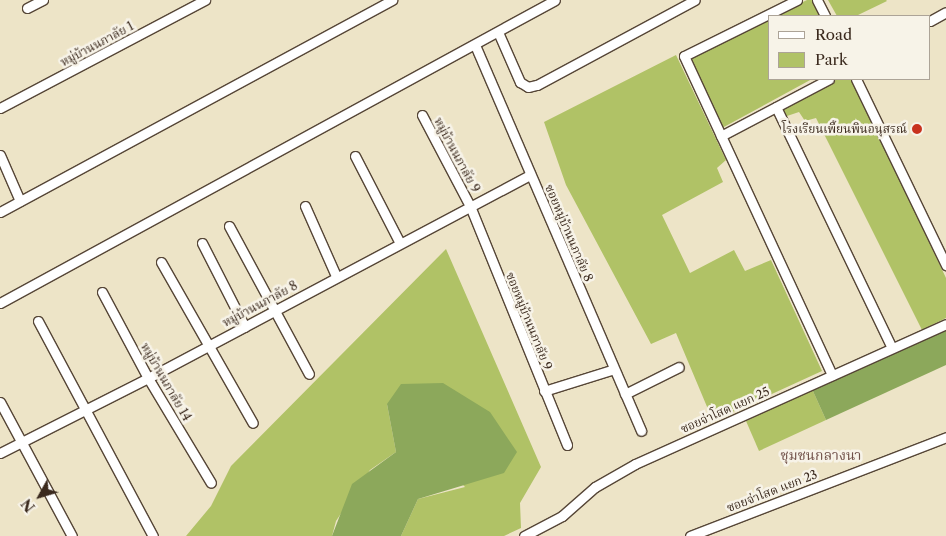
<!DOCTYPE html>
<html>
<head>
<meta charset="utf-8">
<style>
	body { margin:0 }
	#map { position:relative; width:946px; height:536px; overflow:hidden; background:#ede4c7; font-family:"Libre Caslon Text","Noto Serif Thai",serif }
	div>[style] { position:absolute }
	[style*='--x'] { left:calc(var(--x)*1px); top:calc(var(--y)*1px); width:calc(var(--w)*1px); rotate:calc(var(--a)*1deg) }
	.green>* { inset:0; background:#b0c266 }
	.forest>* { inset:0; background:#8ca85b }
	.roads { filter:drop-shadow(1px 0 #564637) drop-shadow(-1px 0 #564637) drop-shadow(0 1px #564637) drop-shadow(0 -1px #564637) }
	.minor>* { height:9px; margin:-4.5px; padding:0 4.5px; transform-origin:4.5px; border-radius:4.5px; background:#fff }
	.dots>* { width:14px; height:14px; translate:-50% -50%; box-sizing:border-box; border:2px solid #f7f3e8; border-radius:50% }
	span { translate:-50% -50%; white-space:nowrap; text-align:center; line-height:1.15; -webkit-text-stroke:5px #f7f3e8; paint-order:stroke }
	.street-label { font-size:12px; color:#3b2a1e }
	.poi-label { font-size:12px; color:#3b2a1e }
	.right { translate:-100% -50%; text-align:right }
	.neighbourhood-label { font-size:14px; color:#705048 }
	.legend { position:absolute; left:768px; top:15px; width:162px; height:65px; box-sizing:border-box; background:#f7f3e8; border:1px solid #aca397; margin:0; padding:6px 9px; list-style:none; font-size:15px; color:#3b2a1e }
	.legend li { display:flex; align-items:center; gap:10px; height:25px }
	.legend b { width:25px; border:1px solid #aca397 }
	.north { position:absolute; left:15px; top:471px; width:50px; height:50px; -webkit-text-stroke:4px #f7f3e8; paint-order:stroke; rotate:231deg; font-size:14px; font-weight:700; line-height:20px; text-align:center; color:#3b2a1e }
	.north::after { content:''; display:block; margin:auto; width:18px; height:22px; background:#3b2a1e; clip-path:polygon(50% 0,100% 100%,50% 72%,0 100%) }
</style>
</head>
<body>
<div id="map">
	<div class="green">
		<div style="clip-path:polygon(807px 0,813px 0,820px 16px,774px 16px)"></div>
		<div style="clip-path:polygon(828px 0,886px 0,887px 1px,856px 16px,837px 16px)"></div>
		<div style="clip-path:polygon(770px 18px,770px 79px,812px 79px,722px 128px,689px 57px)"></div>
		<div style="clip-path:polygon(676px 55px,726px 160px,717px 168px,723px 182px,662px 215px,690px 273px,734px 250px,745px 271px,771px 260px,822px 371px,713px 421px,676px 333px,651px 344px,566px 185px,544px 122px)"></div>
		<div style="clip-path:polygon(838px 79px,852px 79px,946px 278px,946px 318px,922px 330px,816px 118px,805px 121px,799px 112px,787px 116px,781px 109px)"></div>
		<div style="clip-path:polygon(446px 249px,541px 467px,520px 503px,521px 528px,504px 536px,401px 536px,418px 499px,465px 487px,387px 404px,396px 452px,370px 470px,336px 521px,332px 536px,186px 536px,211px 506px,231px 466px)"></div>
		<div style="clip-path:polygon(812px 389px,826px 420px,759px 451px,746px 421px)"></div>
	</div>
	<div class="forest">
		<div style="clip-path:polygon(946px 329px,946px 365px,826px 420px,812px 389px)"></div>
		<div style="clip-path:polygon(443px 383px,490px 412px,517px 452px,504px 473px,418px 499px,401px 536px,332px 536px,352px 484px,396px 452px,387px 404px,401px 384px)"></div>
	</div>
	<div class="roads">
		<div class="minor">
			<div style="--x:797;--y:0;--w:126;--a:153.6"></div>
			<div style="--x:684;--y:56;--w:352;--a:65.1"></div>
			<div style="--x:817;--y:0;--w:18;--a:63"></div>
			<div style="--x:27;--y:8;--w:18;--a:-27"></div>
			<div style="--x:930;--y:21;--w:18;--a:-29"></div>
			<div style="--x:498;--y:32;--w:55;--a:66.3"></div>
			<div style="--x:520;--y:82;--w:9;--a:32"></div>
			<div style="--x:528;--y:87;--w:9;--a:-13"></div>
			<div style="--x:537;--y:85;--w:179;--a:-28.3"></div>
			<div style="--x:475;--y:45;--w:420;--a:66.7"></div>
			<div style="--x:856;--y:79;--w:207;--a:64.2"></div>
			<div style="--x:776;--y:107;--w:267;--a:64.3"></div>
			<div style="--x:0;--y:108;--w:232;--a:-27.8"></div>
			<div style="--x:422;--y:115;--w:103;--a:62.2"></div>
			<div style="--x:470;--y:206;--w:258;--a:67.9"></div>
			<div style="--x:721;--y:136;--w:122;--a:-27.8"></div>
			<div style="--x:0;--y:155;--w:50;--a:66.5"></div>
			<div style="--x:355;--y:156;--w:98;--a:62.7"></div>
			<div style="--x:305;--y:206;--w:77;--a:66.1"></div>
			<div style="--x:0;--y:212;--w:446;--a:-28.4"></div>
			<div style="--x:229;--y:226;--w:168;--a:61.6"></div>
			<div style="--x:202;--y:243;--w:94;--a:62.9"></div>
			<div style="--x:161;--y:262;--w:185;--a:60.3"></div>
			<div style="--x:102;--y:292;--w:98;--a:61.9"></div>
			<div style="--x:148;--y:378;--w:122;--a:59"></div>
			<div style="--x:0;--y:303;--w:632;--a:-28.63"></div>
			<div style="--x:38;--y:321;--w:244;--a:61.9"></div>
			<div style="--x:544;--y:391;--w:73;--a:-17.4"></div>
			<div style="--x:625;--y:394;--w:60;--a:-26.6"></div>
			<div style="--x:0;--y:402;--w:152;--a:61.8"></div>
			<div style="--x:0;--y:453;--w:166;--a:-26.9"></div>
			<div style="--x:148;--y:378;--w:433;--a:-28"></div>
			<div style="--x:524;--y:536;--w:43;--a:-27.8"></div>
			<div style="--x:562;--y:516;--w:44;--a:-41.3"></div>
			<div style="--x:595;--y:487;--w:46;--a:-29.9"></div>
			<div style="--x:635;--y:464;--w:341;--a:-24.2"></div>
			<div style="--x:690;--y:536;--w:274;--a:-21.1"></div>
		</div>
	</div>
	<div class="dots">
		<div style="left:917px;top:129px;background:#c8321e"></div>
	</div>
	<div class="street-label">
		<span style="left:97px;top:44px;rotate:-28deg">หมู่บ้านนภาลัย 1</span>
		<span style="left:457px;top:155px;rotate:62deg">หมู่บ้านนภาลัย 9</span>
		<span style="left:569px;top:233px;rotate:67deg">ซอยหมู่บ้านนภาลัย 8</span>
		<span style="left:260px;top:304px;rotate:-28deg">หมู่บ้านนภาลัย 8</span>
		<span style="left:529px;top:321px;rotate:68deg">ซอยหมู่บ้านนภาลัย 9</span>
		<span style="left:166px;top:382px;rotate:60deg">หมู่บ้านนภาลัย 14</span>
		<span style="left:725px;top:410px;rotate:-24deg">ซอยจ่าโสด แยก 25</span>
		<span style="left:772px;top:491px;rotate:-21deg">ซอยจ่าโสด แยก 23</span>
	</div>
	<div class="poi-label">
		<span class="right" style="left:907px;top:129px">โรงเรียนเพี้ยนพินอนุสรณ์</span>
	</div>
	<div class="neighbourhood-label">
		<span style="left:821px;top:455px">ชุมชนกลางนา</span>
	</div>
	<ul class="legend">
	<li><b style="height:6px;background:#fff"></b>Road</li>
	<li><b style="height:14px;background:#b0c266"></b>Park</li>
	</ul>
	<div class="north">N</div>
</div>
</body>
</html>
